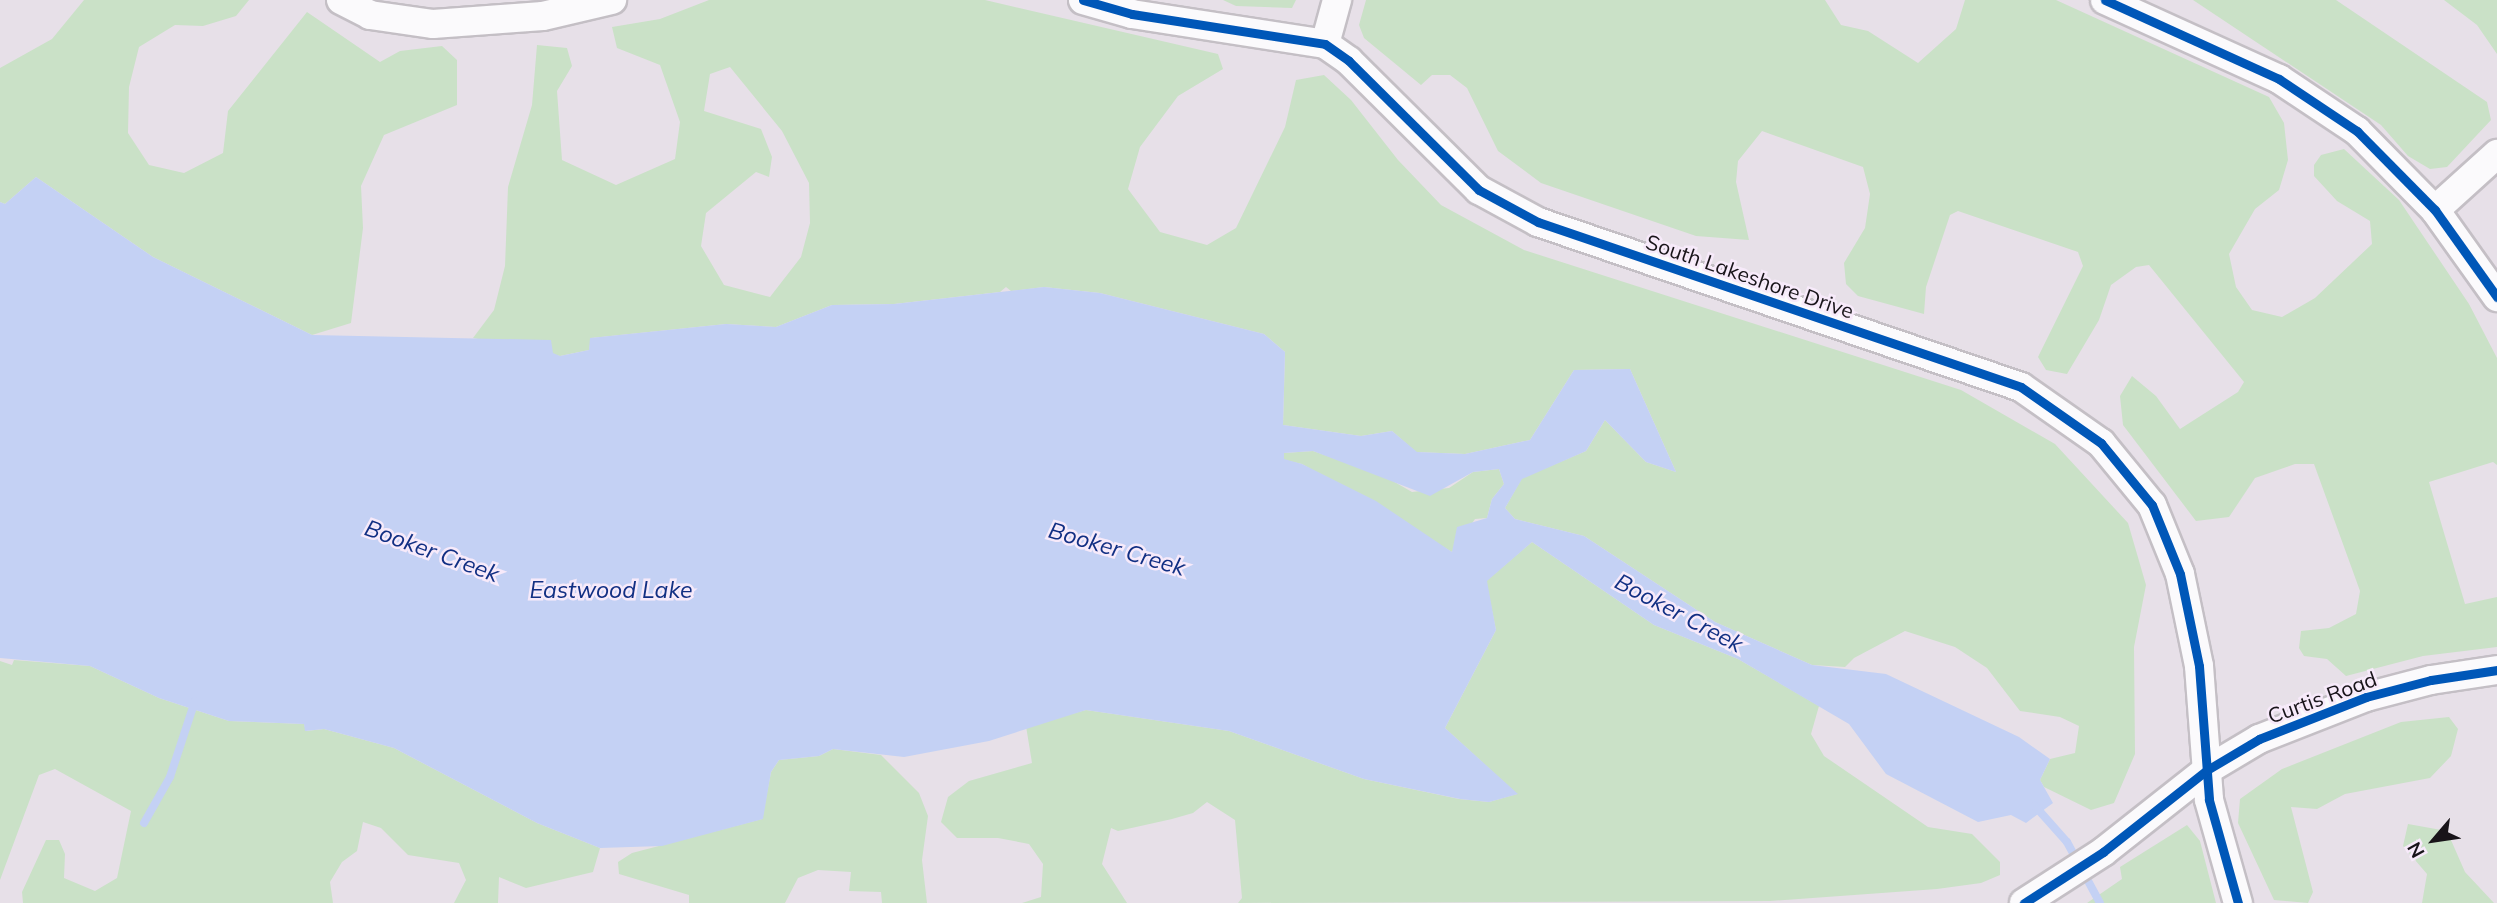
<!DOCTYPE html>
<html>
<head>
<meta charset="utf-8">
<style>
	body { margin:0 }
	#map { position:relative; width:2497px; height:903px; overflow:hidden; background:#e7e0e8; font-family:Mulish,sans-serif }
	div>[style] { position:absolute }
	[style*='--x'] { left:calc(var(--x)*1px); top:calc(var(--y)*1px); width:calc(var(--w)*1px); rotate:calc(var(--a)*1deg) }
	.green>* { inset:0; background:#cae1c7 }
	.water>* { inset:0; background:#c4d1f4 }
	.stream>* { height:8px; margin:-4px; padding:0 4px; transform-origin:4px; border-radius:4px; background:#c4d1f4 }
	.roads { filter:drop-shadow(2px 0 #c4bfc5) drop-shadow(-2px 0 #c4bfc5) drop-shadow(0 2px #c4bfc5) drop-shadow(0 -2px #c4bfc5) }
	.minor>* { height:28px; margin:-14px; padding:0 14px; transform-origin:14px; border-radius:14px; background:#fbfafc }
	.cycleway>* { height:9px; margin:-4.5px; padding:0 4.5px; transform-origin:4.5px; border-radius:4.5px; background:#0057b8 }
	span { translate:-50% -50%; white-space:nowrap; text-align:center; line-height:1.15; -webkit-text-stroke:5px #f7eafa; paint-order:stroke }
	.street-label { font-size:21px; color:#181419 }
	.water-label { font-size:23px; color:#112f83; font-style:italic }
	.north { position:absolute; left:2399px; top:805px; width:70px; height:70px; -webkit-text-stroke:5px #f7eafa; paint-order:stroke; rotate:241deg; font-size:19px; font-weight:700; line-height:28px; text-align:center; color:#181419 }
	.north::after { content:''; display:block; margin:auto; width:24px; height:32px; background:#181419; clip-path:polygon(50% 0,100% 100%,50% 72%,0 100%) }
</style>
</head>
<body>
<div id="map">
	<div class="green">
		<div style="clip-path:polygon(84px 0,249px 0,236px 16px,203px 26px,175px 25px,139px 47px,129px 87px,128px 133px,149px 165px,184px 173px,223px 153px,228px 111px,307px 12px,380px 62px,400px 51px,442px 46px,457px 60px,457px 105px,384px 135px,361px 186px,363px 228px,351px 323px,312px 335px,153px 257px,36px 177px,5px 204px,0 202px,0 68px,52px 39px)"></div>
		<div style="clip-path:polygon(evenodd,709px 0,985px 0,1218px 54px,1223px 69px,1178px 96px,1140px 147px,1128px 189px,1160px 232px,1207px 245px,1236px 228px,1285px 127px,1296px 80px,1324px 75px,1351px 100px,1398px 160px,1441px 205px,1524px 250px,1961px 390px,2055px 444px,2128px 523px,2146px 585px,2134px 647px,2135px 754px,2114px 803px,2091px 810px,2044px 787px,2040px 780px,2050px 759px,2075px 753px,2079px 726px,2060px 717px,2020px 711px,1987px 668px,1955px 647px,1905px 631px,1854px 658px,1845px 667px,1812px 665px,1715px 622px,1584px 536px,1515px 519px,1505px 508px,1522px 478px,1586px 451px,1605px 420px,1646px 462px,1676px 472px,1630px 369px,1574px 370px,1530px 440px,1465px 454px,1416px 452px,1392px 431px,1361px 436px,1283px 425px,1285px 352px,1264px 334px,1100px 293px,1044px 287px,1011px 291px,1006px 287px,1000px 292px,894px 304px,832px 305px,776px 327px,726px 324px,591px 338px,589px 350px,560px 356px,473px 338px,494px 310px,505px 266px,508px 187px,532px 105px,537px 45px,567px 48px,572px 66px,557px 91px,562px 160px,616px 185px,675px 159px,680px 122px,660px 65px,617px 48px,612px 27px,660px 19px,709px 0,730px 67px,782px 131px,809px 183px,810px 223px,801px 257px,770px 297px,724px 285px,701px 246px,706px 213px,756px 172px,769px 177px,772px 157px,761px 129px,704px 111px,710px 74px,730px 67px)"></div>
		<div style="clip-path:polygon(1223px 0,1296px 0,1292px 8px,1236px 6px)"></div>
		<div style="clip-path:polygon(1366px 0,1825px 0,1841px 25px,1868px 31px,1918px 63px,1956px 29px,1965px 0,2056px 0,2269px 97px,2284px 123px,2288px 160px,2279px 190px,2255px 209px,2229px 254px,2236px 287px,2252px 310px,2282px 317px,2315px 298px,2372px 244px,2370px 221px,2337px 201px,2314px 176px,2314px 165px,2321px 155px,2344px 149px,2399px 200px,2469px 304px,2497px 358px,2497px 465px,2493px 462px,2429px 482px,2465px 604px,2497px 597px,2497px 647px,2423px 656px,2346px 676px,2327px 659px,2304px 656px,2299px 648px,2301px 631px,2329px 628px,2356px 614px,2360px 591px,2314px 464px,2295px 464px,2255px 478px,2229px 517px,2196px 521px,2123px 425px,2120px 396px,2132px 376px,2156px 396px,2180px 429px,2238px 392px,2244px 382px,2149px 265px,2136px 267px,2111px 285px,2099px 320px,2067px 374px,2046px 370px,2038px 357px,2083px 266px,2078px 252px,1958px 211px,1950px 215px,1926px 287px,1924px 314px,1858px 296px,1846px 284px,1844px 263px,1865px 228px,1870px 194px,1863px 167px,1762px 131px,1738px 161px,1736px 182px,1749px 240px,1696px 236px,1541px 183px,1498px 151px,1467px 88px,1450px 75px,1432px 75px,1421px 85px,1364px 38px,1359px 25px)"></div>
		<div style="clip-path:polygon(2193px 0,2336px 0,2487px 102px,2491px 120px,2447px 167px,2430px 169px,2408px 156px,2381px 125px)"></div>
		<div style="clip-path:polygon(2444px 0,2497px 0,2497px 54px,2477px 25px)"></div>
		<div style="clip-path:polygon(1313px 451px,1384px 476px,1412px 492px,1449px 488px,1473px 472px,1499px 469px,1504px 484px,1492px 499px,1487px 518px,1475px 519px,1452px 552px,1302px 464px,1284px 460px,1284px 453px)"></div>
		<div style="clip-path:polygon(1532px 542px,1654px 625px,1738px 659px,1819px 706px,1811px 734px,1824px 756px,1928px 827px,1972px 834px,2000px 862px,2000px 875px,1981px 883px,1937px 889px,1770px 901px,1238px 903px,1242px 898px,1235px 820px,1207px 802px,1193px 813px,1172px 819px,1118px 831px,1111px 828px,1102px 864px,1127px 903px,1022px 903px,1041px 897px,1043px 864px,1029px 844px,998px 838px,957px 838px,941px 822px,948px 797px,969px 781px,1032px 763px,1026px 726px,1086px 710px,1229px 731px,1364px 779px,1459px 799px,1489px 802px,1517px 794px,1445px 728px,1496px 630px,1486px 581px)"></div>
		<div style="clip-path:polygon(14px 660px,90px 666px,159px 698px,229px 721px,304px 724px,306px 731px,324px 729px,394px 748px,537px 823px,600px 848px,593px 872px,526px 888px,499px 877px,498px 903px,454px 903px,466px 880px,459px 863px,408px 855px,381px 828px,363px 822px,357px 851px,342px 862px,330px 882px,333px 903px,23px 903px,22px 892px,46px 840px,59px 840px,65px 854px,64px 878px,95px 891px,117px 878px,131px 811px,55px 769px,39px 775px,0 880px,0 661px,12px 665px)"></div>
		<div style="clip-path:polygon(2449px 717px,2458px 729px,2451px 756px,2430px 778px,2345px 794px,2317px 809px,2291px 807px,2313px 892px,2308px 903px,2274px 900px,2238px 823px,2240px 799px,2282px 769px,2401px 722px)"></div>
		<div style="clip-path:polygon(833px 749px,881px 755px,919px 793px,928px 816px,922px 860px,927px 903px,882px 903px,881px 892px,849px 891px,851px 872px,818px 870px,798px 878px,785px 903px,689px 903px,689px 895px,619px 874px,618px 862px,632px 853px,762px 819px,771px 772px,779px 760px,819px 756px)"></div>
		<div style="clip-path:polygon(2408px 824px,2447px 831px,2465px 872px,2494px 903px,2422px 903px,2427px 874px,2403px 846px)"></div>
		<div style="clip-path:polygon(2187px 825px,2200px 841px,2216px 903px,2087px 903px,2122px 879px,2120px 867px)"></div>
	</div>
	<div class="water">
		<div style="clip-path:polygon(evenodd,36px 177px,153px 257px,312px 335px,551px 340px,553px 353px,560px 356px,589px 350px,590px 338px,726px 324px,776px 327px,832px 305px,894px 304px,1044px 287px,1100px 293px,1264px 334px,1285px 352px,1283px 425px,1361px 436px,1392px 431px,1417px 452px,1465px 454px,1530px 440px,1574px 370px,1630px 369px,1676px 472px,1646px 462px,1605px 420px,1586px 451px,1522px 479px,1505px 508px,1515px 519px,1584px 536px,1715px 622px,1812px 665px,1886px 674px,2019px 737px,2050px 759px,2040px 780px,2053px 803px,2026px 823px,2011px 815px,1978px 822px,1886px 774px,1849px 724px,1738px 659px,1654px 625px,1532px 542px,1487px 581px,1496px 630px,1445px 728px,1518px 794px,1489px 802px,1460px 799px,1364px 779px,1229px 731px,1086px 710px,989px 741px,904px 757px,833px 749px,819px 756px,779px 760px,771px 772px,763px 819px,662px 846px,600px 848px,537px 823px,394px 748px,324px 729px,305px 731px,304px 724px,229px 721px,159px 698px,90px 666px,0 658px,0 202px,5px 204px,36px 177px,1313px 451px,1430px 496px,1473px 472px,1499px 469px,1504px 484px,1492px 499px,1487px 518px,1457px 527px,1452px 552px,1376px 501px,1302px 464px,1284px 459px,1284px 453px,1313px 451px)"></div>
	</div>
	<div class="stream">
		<div style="--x:2035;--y:806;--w:48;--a:48.4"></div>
		<div style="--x:2067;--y:842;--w:69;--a:61.6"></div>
		<div style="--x:144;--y:823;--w:53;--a:-60.5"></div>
		<div style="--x:170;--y:777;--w:80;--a:-71.8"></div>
	</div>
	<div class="roads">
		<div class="minor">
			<div style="--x:341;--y:0;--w:33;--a:27"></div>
			<div style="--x:370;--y:15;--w:64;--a:8.1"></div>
			<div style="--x:433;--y:24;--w:110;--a:-4.2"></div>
			<div style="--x:543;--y:16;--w:71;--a:-13.1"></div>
			<div style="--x:1083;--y:0;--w:51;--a:15.9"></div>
			<div style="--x:1132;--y:14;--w:195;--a:8.8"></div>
			<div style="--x:1325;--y:44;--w:29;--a:35"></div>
			<div style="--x:1349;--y:61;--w:183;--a:44.8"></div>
			<div style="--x:1479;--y:190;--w:67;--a:28.5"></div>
			<div style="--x:1538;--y:222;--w:510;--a:18.86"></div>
			<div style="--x:2021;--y:387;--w:98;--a:35"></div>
			<div style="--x:2101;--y:443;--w:80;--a:50.6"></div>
			<div style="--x:2152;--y:505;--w:74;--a:67.9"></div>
			<div style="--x:2180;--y:574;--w:94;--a:78.3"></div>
			<div style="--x:2199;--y:666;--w:134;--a:85.7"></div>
			<div style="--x:2209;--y:800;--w:107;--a:74.3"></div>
			<div style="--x:2105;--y:0;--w:191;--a:24.4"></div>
			<div style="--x:2279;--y:79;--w:94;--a:33.7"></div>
			<div style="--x:2357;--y:131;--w:111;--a:45.4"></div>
			<div style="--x:2435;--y:210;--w:107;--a:54.5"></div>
			<div style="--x:1325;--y:44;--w:46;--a:-74.7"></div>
			<div style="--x:2435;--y:210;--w:84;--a:-42.1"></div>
			<div style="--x:2024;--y:903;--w:94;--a:-32.8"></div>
			<div style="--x:2103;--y:852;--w:132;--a:-38.3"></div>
			<div style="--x:2207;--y:770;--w:61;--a:-30.8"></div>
			<div style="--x:2259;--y:739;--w:115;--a:-21.4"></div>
			<div style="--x:2366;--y:697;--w:67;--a:-14.7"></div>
			<div style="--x:2431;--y:680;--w:67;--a:-8.6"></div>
		</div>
	</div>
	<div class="cycleway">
		<div style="--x:1083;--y:0;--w:51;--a:15.9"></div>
		<div style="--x:1132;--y:14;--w:195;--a:8.8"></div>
		<div style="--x:1325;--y:44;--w:29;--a:35"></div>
		<div style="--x:1349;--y:61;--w:183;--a:44.8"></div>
		<div style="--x:1479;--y:190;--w:67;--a:28.5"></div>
		<div style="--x:1538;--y:222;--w:510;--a:18.86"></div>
		<div style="--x:2021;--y:387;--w:98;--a:35"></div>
		<div style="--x:2101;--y:443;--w:80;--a:50.6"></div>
		<div style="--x:2152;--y:505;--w:74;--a:67.9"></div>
		<div style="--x:2180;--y:574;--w:94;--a:78.3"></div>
		<div style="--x:2199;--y:666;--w:134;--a:85.7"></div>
		<div style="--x:2209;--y:800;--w:107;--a:74.3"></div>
		<div style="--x:2105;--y:0;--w:191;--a:24.4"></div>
		<div style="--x:2279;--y:79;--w:94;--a:33.7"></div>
		<div style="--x:2357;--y:131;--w:111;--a:45.4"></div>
		<div style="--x:2435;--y:210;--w:107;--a:54.5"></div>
		<div style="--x:2024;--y:903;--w:94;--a:-32.8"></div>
		<div style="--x:2103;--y:852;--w:132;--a:-38.3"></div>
		<div style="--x:2207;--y:770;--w:61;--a:-30.8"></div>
		<div style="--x:2259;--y:739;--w:115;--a:-21.4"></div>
		<div style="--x:2366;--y:697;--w:67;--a:-14.7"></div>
		<div style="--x:2431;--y:680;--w:67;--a:-8.6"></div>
	</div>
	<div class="street-label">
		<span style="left:1750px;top:276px;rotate:19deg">South Lakeshore Drive</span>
		<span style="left:2322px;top:697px;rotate:-20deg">Curtis Road</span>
	</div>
	<div class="water-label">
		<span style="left:1117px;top:549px;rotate:16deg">Booker Creek</span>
		<span style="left:432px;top:551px;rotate:20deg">Booker Creek</span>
		<span style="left:611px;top:590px">Eastwood Lake</span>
		<span style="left:1679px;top:613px;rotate:28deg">Booker Creek</span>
	</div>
	<div class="north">N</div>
</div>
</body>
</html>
